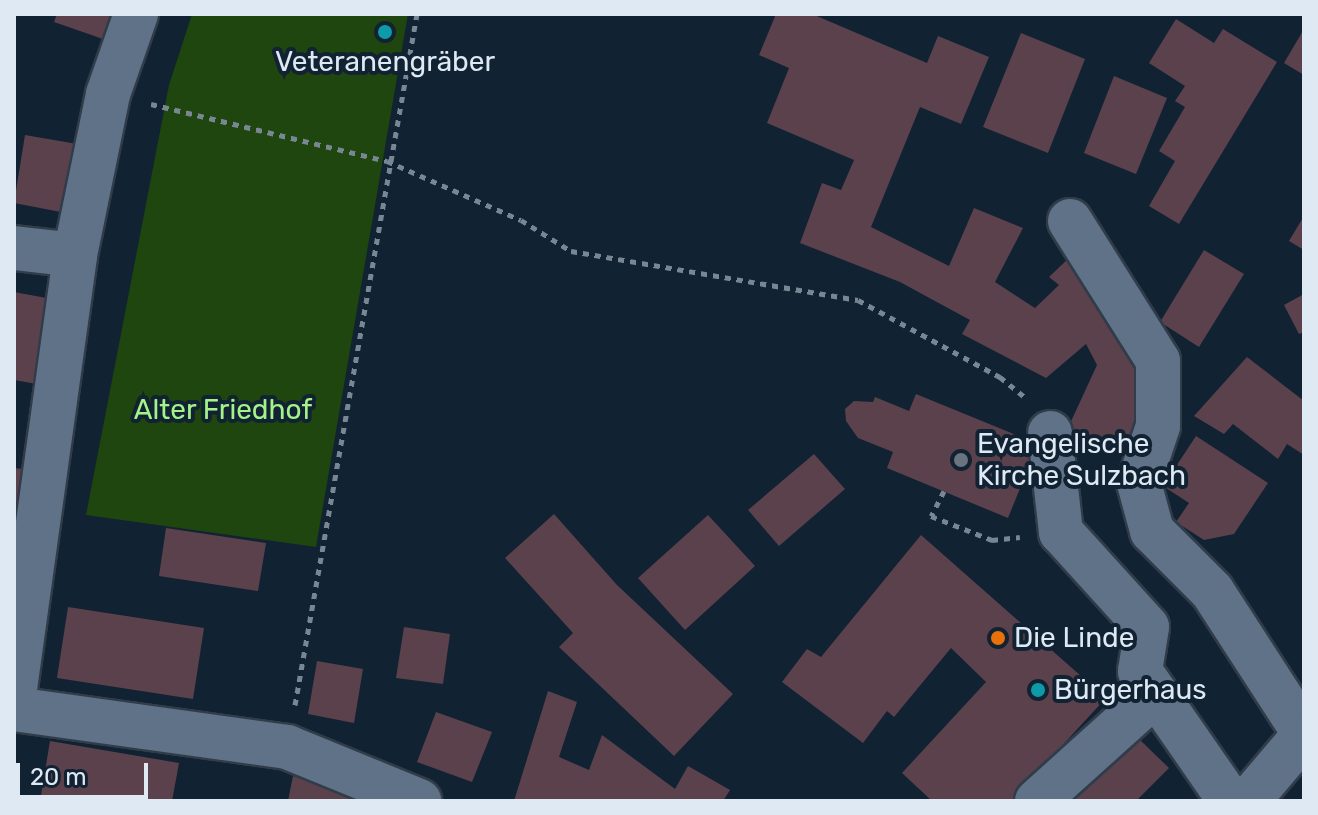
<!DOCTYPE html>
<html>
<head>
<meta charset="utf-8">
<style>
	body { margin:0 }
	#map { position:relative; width:1318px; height:815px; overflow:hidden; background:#112232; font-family:Rubik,sans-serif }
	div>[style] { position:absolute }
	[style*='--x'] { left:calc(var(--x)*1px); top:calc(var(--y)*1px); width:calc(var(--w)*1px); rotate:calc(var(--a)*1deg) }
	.green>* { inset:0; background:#1e460e }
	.building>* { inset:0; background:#5b414c }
	.path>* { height:5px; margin-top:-2.5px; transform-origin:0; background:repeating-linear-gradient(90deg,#798795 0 6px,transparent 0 12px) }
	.roads { filter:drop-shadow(2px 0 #313c4a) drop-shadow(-2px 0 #313c4a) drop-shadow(0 2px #313c4a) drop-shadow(0 -2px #313c4a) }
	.minor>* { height:44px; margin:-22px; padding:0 22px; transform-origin:22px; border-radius:22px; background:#5f7287 }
	.dots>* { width:22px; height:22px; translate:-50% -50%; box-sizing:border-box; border:4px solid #112232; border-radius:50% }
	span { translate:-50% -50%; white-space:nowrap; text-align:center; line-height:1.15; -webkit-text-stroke:8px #112232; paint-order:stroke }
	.poi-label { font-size:28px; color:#dee9f4 }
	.left { translate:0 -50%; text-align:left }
	.park-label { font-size:28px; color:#a3f389 }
	.frame { position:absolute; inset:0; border:16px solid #dee9f4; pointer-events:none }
	.scale { position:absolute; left:16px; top:763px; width:132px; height:36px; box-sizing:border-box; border:4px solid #dee9f4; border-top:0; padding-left:10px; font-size:24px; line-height:28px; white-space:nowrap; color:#dee9f4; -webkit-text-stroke:6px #112232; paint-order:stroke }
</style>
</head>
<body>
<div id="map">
	<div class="green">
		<div style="clip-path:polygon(192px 14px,408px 14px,316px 547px,86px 515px,169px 85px)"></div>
	</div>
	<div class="building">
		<div style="clip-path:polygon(57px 14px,112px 14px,103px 39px,54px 22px)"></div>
		<div style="clip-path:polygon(776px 14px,812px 14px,927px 63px,938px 36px,989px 57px,961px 124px,920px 107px,871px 227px,949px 266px,974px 208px,1023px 228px,995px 282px,1035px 308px,1059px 285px,1049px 277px,1071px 256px,1139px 348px,1146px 404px,1121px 455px,1067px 430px,1097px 365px,1086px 344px,1046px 378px,962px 334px,970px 320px,900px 282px,800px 243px,822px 183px,841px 190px,854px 160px,767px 123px,789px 68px,759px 55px)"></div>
		<div style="clip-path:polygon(1176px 19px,1214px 43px,1223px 29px,1277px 62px,1179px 224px,1149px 206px,1175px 161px,1159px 151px,1185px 107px,1175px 101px,1185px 86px,1149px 63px)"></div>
		<div style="clip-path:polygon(1304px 29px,1304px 75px,1284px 63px)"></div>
		<div style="clip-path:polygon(1021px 33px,1085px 59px,1048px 153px,983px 127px)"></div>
		<div style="clip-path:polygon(1114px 76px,1167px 98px,1136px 174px,1084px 153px)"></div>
		<div style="clip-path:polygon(25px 135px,77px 144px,66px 213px,14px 203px)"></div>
		<div style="clip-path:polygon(1304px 216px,1304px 250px,1289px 241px)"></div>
		<div style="clip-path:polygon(1204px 250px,1244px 274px,1199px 347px,1160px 322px)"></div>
		<div style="clip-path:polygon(14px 292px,52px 299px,37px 384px,14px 380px)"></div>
		<div style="clip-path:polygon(1304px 294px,1304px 332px,1299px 334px,1284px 305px)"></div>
		<div style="clip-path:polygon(1247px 357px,1304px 401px,1304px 455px,1287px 444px,1278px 459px,1233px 424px,1224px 434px,1194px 416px)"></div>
		<div style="clip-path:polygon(916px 394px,1038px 444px,1008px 518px,887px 468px,893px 452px,858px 438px,846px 421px,845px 409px,854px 401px,873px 402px,875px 397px,909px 411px)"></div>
		<div style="clip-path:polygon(1196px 436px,1268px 483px,1234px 534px,1204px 540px,1176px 522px,1189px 503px,1163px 486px)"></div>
		<div style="clip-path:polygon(814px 454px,845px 489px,779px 546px,748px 510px)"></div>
		<div style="clip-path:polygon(14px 468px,23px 469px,16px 511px,14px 511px)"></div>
		<div style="clip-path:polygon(554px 514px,617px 585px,733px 694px,674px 756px,559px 647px,573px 633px,505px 558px)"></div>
		<div style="clip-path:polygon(708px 515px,755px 566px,685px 630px,638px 578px)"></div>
		<div style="clip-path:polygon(166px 528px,266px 543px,258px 591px,159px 576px)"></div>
		<div style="clip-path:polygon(921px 535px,1106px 698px,1011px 801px,932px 801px,902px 773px,986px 682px,951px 648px,894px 717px,887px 711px,863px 743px,782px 682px,807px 649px,821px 657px)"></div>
		<div style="clip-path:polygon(68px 607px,204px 628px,193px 699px,57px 678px)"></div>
		<div style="clip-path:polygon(404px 627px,450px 634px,443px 684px,396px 678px)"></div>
		<div style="clip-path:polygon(317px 661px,363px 669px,354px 723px,308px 714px)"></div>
		<div style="clip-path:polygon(548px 691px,577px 702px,559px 757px,589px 770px,602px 735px,675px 789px,688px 766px,730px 790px,723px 801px,514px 801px)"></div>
		<div style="clip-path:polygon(436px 712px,492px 732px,472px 782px,417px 762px)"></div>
		<div style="clip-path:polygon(1137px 737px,1169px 768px,1136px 801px,1072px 801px)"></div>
		<div style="clip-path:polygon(50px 741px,179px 763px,172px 801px,40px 801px)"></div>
		<div style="clip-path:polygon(293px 776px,375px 792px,373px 801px,288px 801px)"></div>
	</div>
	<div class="path">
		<div style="--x:151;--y:104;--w:243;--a:13.6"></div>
		<div style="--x:387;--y:161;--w:146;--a:23.8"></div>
		<div style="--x:521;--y:220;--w:59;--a:31.8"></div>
		<div style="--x:571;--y:251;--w:291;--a:9.7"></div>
		<div style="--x:858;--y:300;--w:162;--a:28.5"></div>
		<div style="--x:1000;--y:377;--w:33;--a:39"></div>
		<div style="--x:944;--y:491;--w:28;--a:117"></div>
		<div style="--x:931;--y:516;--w:66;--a:21.5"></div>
		<div style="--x:992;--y:540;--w:28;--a:-6"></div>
		<div style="--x:295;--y:705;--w:702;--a:-79.99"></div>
	</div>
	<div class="roads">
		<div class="minor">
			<div style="--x:1070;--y:221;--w:165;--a:57.8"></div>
			<div style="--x:1158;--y:361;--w:65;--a:90"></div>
			<div style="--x:1158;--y:426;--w:60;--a:108.4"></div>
			<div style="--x:1139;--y:483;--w:50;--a:74.8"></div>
			<div style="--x:1152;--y:531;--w:85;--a:45"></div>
			<div style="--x:1212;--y:591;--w:169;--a:57.1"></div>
			<div style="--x:14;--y:248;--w:61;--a:6.5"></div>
			<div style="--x:1050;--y:433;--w:100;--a:83.7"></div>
			<div style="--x:1061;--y:532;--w:128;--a:47.8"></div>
			<div style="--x:1147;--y:627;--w:45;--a:99"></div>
			<div style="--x:1140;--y:671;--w:158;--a:55.3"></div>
			<div style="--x:14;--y:696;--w:445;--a:-82.1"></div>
			<div style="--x:75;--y:255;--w:164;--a:-78.4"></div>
			<div style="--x:108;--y:94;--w:85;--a:-70.7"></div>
			<div style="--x:14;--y:709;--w:276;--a:7.9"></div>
			<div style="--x:287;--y:747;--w:143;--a:22.2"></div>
			<div style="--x:1037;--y:801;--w:160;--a:-42"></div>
			<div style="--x:1248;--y:801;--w:87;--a:-49.7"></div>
		</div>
	</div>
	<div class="dots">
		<div style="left:385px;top:32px;background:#0f9aa8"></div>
		<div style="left:961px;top:460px;background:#6b7280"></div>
		<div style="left:998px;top:638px;background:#e8710a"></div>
		<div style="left:1038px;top:690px;background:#0f9aa8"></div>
	</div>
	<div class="poi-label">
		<span style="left:385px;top:62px">Veteranengräber</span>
		<span class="left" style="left:977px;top:460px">Evangelische<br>Kirche Sulzbach</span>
		<span class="left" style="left:1014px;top:638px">Die Linde</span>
		<span class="left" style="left:1054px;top:690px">Bürgerhaus</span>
	</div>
	<div class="park-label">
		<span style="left:223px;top:410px">Alter Friedhof</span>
	</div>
	<div class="frame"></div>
	<div class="scale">20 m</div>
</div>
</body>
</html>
